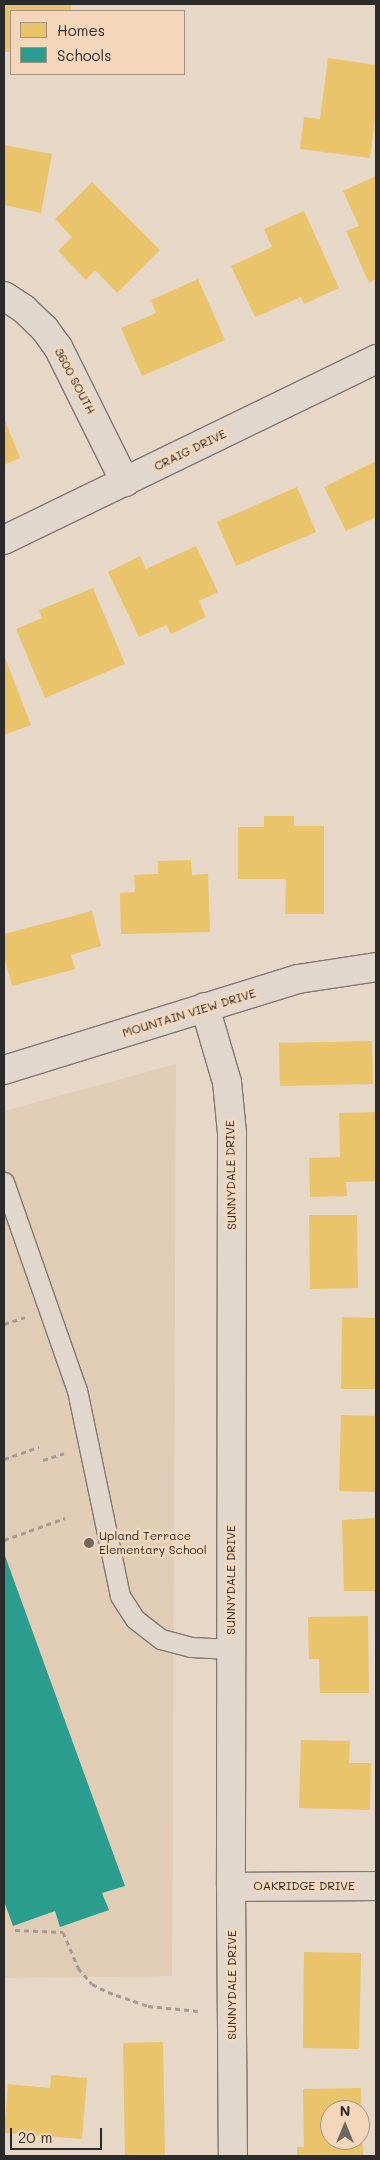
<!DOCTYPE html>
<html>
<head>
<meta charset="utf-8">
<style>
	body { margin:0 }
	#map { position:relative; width:380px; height:2160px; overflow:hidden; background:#e7d7c7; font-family:Mali,sans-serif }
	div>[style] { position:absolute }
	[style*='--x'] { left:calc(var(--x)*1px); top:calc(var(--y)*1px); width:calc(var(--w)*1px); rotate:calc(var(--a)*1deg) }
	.built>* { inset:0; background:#e1ccb6 }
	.homes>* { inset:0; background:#e9c46a }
	.schools>* { inset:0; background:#2a9d8f }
	.path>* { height:3px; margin-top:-1.5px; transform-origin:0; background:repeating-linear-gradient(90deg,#a59c95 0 5px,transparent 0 9px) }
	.roads { filter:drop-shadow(1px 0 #807871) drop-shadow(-1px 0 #807871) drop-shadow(0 1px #807871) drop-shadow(0 -1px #807871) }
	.lane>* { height:19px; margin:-9.5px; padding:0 9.5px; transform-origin:9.5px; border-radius:9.5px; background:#e2d7cc }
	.street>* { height:28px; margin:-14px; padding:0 14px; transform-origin:14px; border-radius:14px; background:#e2d7cc }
	.dots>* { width:14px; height:14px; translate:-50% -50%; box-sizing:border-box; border:2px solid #f4d7ba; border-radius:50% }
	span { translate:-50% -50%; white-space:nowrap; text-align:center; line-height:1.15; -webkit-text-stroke:5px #f4d7ba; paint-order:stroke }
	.street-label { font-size:12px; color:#2b2b2b }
	.poi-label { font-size:12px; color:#2b2b2b }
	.left { translate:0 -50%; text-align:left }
	.frame { position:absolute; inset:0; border:5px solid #2b2b2b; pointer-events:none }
	.legend { position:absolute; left:10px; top:10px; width:175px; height:65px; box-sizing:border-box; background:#f4d7ba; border:1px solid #a49281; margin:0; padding:6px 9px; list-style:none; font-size:15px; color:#2b2b2b }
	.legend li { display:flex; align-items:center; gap:10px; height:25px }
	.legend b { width:25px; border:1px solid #a49281 }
	.north { position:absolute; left:320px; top:2100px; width:50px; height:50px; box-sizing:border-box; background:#f4d7ba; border:1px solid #a49281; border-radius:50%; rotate:0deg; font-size:14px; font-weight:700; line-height:20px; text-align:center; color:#2b2b2b }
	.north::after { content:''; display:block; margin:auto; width:18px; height:22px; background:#6d6762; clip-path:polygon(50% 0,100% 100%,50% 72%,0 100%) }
	.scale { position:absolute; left:10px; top:2128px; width:92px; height:22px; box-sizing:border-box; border:2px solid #2b2b2b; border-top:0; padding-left:6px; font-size:15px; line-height:18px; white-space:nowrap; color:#2b2b2b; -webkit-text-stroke:4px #f4d7ba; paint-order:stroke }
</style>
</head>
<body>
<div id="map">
	<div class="built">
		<div style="clip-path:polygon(176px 1064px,172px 1976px,4px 1978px,4px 1111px)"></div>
	</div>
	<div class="homes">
		<div style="clip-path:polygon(4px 4px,71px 4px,71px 11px,11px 11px,11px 52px,4px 52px)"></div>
		<div style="clip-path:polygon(328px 58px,376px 65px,376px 111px,370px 158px,300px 149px,304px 117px,320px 119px)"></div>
		<div style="clip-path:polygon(4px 145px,52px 154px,41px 213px,4px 205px)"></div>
		<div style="clip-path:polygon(376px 176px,376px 279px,369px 283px,346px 231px,359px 226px,343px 191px)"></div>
		<div style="clip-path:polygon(92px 182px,160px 250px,117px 293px,95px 270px,86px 280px,58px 251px,72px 237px,55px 219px)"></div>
		<div style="clip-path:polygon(304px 211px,339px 288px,304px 304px,301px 297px,255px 317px,231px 266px,272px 247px,264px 229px)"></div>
		<div style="clip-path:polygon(198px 279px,225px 340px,142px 376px,121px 328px,156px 313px,151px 300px)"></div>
		<div style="clip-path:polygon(4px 418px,20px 458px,4px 465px)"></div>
		<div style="clip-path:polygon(376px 461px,376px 517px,346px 531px,324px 487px)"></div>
		<div style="clip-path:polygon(297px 487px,316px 532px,236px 566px,217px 522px)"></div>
		<div style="clip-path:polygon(196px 546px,218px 592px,199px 601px,206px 617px,171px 634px,166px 625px,139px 637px,108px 572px,140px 556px,146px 569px)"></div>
		<div style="clip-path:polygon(93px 588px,125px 664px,45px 698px,16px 629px,42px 618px,39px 610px)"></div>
		<div style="clip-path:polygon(4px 655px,31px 725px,4px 735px)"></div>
		<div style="clip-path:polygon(264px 816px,294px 816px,294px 826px,324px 826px,324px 914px,285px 914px,286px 879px,238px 879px,238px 827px,264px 827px)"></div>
		<div style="clip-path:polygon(191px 860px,192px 875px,208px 874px,210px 932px,121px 934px,120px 893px,135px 892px,134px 875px,158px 874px,158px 861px)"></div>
		<div style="clip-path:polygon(92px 911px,101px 946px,71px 955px,75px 969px,12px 986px,4px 956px,4px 934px)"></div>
		<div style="clip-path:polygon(372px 1041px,373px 1084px,280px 1086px,279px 1043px)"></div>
		<div style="clip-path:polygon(376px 1112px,376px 1181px,346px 1182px,347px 1196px,310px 1197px,309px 1158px,340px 1157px,339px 1113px)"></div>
		<div style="clip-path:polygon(309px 1215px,357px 1215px,358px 1288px,310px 1289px)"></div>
		<div style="clip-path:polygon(342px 1317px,376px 1318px,376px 1389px,341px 1389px)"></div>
		<div style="clip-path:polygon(341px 1415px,376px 1416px,376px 1492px,339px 1491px)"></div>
		<div style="clip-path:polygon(376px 1518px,376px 1591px,344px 1591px,342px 1520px)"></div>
		<div style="clip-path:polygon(368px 1616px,369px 1693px,320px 1693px,319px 1659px,309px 1659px,308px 1617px)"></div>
		<div style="clip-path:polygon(301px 1740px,350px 1741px,349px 1763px,371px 1763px,370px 1810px,299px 1808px)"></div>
		<div style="clip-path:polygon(304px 1952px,361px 1953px,359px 2049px,303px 2048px)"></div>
		<div style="clip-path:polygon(163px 2042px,165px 2156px,125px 2156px,123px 2043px)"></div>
		<div style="clip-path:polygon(51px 2075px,87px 2078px,82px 2139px,4px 2133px,8px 2084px,50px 2088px)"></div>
		<div style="clip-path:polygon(evenodd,361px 2088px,363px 2156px,297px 2156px,297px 2147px,304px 2147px,303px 2089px,361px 2088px,330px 2110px,360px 2110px,360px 2140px,330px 2140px,330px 2110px)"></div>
	</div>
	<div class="schools">
		<div style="clip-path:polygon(4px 1553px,125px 1886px,102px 1893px,109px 1910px,60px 1927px,55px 1911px,13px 1926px,4px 1901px)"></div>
	</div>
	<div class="path">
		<div style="--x:4;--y:1324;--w:22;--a:-18"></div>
		<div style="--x:4;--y:1459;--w:37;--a:-19"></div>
		<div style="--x:43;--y:1460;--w:22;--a:-18"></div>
		<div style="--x:4;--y:1540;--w:65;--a:-19.8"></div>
		<div style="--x:15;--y:1930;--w:48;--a:2.4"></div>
		<div style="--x:63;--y:1932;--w:39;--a:67"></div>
		<div style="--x:78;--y:1968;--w:21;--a:49"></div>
		<div style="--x:92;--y:1984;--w:18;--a:27"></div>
		<div style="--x:108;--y:1992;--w:42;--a:19.3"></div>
		<div style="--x:148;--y:2006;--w:50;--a:5.7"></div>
	</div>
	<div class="roads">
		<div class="lane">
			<div style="--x:4;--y:1182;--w:220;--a:70.7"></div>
			<div style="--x:77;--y:1390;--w:210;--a:78.2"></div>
			<div style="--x:120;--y:1596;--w:27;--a:57"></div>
			<div style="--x:135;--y:1619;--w:33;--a:38"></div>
			<div style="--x:161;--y:1639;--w:31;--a:15"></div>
			<div style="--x:191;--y:1647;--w:40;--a:2.9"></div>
		</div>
		<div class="street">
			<div style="--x:4;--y:296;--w:24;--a:33"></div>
			<div style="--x:24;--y:309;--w:28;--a:44"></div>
			<div style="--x:44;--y:328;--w:24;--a:54"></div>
			<div style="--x:58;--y:347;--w:151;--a:63.6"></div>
			<div style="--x:4;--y:540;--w:414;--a:-25.9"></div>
			<div style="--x:205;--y:1007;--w:78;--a:73.7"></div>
			<div style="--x:227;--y:1082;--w:51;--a:84.4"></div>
			<div style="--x:232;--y:1133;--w:754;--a:90.08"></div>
			<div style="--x:231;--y:1887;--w:269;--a:89.6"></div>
			<div style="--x:4;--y:1070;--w:308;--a:-17.2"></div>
			<div style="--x:298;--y:979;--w:79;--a:-8.7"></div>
			<div style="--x:231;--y:1887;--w:145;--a:-0.4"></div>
		</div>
	</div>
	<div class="dots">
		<div style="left:89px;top:1543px;background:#6d6762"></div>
	</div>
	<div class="street-label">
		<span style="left:75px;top:381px;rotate:62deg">3600 SOUTH</span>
		<span style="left:190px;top:450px;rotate:-26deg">CRAIG DRIVE</span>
		<span style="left:189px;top:1013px;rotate:-17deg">MOUNTAIN VIEW DRIVE</span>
		<span style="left:231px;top:1175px;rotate:-91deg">SUNNYDALE DRIVE</span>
		<span style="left:231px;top:1580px;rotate:-90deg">SUNNYDALE DRIVE</span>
		<span style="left:304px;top:1886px">OAKRIDGE DRIVE</span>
		<span style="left:232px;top:1985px;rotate:-90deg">SUNNYDALE DRIVE</span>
	</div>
	<div class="poi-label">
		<span class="left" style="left:99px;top:1543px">Upland Terrace<br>Elementary School</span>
	</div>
	<div class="frame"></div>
	<ul class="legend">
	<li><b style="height:14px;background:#e9c46a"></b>Homes</li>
	<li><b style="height:14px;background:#2a9d8f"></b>Schools</li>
	</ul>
	<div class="north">N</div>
	<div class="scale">20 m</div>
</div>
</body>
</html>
